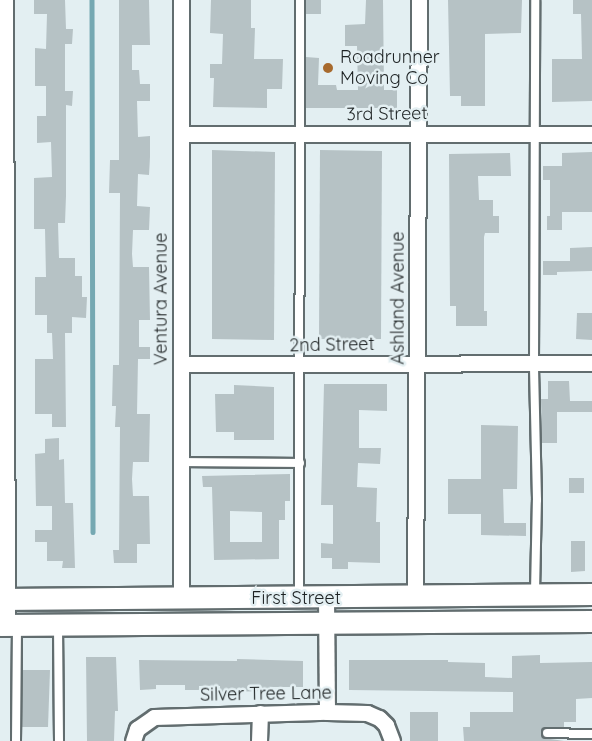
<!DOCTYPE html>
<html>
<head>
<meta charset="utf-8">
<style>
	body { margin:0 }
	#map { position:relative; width:592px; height:741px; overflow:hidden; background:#e3eff2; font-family:Quicksand,sans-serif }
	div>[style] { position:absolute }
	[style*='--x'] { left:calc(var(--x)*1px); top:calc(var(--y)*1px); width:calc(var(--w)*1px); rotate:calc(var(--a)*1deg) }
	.stream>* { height:4.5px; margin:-2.25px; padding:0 2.25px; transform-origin:2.25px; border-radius:2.25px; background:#75a8b2 }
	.building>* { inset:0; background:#b6c2c5 }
	.roads { filter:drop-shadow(2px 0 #626d6f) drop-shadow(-2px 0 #626d6f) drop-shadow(0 2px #626d6f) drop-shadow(0 -2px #626d6f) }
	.lane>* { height:8px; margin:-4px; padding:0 4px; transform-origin:4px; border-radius:4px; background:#fff }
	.street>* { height:15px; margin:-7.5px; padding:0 7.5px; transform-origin:7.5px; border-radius:7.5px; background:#fff }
	.secondary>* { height:21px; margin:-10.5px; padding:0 10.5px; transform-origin:10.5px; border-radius:10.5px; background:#fff }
	.dots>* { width:16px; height:16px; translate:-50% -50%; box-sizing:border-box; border:3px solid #e3eff2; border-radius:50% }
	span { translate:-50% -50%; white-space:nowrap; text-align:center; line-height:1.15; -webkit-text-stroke:5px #e3eff2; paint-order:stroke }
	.poi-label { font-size:18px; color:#1d2223 }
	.left { translate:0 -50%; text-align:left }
	.street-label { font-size:18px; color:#1d2223 }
</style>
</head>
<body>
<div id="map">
	<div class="stream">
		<div style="--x:92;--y:0;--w:532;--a:89.89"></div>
	</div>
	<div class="building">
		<div style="clip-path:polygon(34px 0,65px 0,66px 29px,73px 29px,72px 44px,65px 44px,65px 91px,73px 91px,72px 106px,66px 105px,66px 196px,65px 223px,58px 223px,59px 258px,75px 258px,75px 276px,82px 276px,82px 297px,87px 297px,86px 318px,72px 317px,72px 333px,65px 333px,66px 427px,52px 427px,52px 414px,35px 414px,35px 359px,53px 359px,52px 333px,47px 333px,47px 315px,35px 315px,35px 277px,46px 277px,45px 229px,34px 229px,34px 178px,52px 177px,51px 142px,37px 143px,37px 116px,46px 116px,46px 86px,35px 86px,35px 48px,46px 49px,47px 14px,34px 14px)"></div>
		<div style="clip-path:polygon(119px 0,149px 0,150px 45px,132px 45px,132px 70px,139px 70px,140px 84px,150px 84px,150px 101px,137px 101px,138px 137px,150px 136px,150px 157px,149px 175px,138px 174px,137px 206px,150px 207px,149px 230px,133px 230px,132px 254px,133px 267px,149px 267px,150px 320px,139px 320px,139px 347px,150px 347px,150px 359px,138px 359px,137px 414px,150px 414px,149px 462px,133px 462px,132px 479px,133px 496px,149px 496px,150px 544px,137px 544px,137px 563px,114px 563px,113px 550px,119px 550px,120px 427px,115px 427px,116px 406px,112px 406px,113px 365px,119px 365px,120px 193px,109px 193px,110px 160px,119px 160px)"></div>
		<div style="clip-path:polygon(211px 0,251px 0,251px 28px,255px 28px,254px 59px,283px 59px,282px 89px,267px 89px,267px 108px,213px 107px,214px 78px,210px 78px,210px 64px,222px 64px,223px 34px,210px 33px)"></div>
		<div style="clip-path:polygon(306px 0,321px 0,321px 14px,306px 14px)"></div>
		<div style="clip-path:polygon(366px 0,383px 0,384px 90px,397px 90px,397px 111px,381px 111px,381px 108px,306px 108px,306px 57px,319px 58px,318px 85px,336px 85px,337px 90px,358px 90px,357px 46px,345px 46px,345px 25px,365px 24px)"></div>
		<div style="clip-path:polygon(448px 0,522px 0,521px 33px,485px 34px,485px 106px,461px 106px,461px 96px,450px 96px)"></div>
		<div style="clip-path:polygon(573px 0,592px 0,592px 101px,552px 102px,552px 59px,582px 59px,581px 14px,573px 14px)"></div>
		<div style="clip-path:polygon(212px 150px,275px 152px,274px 340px,212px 339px)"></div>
		<div style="clip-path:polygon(320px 150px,382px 151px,381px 339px,319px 339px)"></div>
		<div style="clip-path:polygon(592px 152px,592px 212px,562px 212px,562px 230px,547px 230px,547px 216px,550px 216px,550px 180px,543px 180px,543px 166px,562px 166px,562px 153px)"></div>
		<div style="clip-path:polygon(510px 153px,511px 176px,478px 176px,479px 200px,493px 200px,493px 216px,499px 216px,499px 233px,485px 233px,484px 237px,484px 311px,487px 311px,487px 326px,456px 326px,456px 306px,450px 306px,449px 154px)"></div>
		<div style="clip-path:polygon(592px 247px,592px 271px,557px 272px,557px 275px,543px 275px,543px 261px,570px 261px,570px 248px)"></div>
		<div style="clip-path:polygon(577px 313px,592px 313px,592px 340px,576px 339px)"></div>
		<div style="clip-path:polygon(548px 381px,569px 381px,570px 401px,592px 401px,592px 412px,557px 412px,557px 443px,542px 443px,541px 399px,548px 399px)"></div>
		<div style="clip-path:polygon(324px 384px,387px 384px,387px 411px,359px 410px,359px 448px,381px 448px,380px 464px,358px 463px,357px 487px,377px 488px,376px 522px,380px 522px,380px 563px,348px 562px,348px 569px,332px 569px,332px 558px,321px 558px,321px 543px,333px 544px,333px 505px,321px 505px)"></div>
		<div style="clip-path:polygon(234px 385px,274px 387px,274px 440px,234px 440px,234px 432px,216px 432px,215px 394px,234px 394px)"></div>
		<div style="clip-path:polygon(481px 425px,518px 426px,517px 489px,503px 489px,504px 523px,526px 523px,526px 536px,481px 535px,481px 514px,448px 514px,448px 479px,481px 479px)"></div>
		<div style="clip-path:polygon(59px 438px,59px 460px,64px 459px,65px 503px,73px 503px,75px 568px,62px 568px,63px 561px,47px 561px,47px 542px,35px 542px,35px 530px,52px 530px,52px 506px,36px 506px,35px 454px,45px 453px,45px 439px)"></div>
		<div style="clip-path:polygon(evenodd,290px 474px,290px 501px,285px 501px,285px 520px,279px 520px,279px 559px,214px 560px,212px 487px,203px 487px,202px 476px,290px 474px,230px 511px,262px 512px,262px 542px,230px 542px,230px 511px)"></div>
		<div style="clip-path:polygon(569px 478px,584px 478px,584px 493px,569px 493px)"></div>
		<div style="clip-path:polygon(571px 541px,585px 541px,585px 571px,571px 572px)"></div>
		<div style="clip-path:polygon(540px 655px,540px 663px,592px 662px,592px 698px,576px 699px,576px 722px,564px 722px,564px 727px,547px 727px,542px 730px,544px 738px,564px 741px,464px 741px,463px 727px,470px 727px,470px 712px,513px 712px,513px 692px,349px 690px,349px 660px,448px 660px,448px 662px,485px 663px,485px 677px,512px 678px,512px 656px)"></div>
		<div style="clip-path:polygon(86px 657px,116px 657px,118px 711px,115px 711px,114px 741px,87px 741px)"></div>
		<div style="clip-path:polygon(237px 659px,303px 661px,303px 687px,270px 687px,270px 691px,220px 692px,220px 686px,199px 686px,199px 690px,185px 690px,185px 685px,156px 685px,156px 689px,140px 690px,139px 660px,237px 661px)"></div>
		<div style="clip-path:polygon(23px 670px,50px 670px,48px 727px,22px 727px)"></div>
		<div style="clip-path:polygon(410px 712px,438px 712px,438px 741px,410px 741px)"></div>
	</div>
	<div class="roads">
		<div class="lane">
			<div style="--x:181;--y:462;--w:119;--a:0.5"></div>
			<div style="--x:535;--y:592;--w:92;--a:-88.8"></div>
			<div style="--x:537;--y:500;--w:137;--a:-91.3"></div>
			<div style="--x:534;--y:363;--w:363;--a:-89.8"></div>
			<div style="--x:299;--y:595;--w:595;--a:-89.9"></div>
			<div style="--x:58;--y:626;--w:115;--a:89.5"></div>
			<div style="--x:547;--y:733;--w:45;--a:1.3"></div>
			<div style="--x:16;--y:741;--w:114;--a:-89.5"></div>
		</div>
		<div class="street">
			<div style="--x:5;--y:0;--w:625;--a:89.82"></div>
			<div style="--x:182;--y:134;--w:410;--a:0"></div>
			<div style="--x:181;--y:364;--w:411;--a:-0.1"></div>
			<div style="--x:415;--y:597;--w:597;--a:-89.62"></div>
			<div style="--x:181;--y:598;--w:598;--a:-90"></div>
			<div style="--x:326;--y:598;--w:114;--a:89.5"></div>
			<div style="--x:133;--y:741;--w:13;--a:-72"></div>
			<div style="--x:137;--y:729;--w:21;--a:-35"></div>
			<div style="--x:154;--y:717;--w:173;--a:-1.7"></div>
			<div style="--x:327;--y:712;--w:40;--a:1.4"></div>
			<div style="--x:367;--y:713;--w:13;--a:23"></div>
			<div style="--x:379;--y:718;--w:10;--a:45"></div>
			<div style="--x:386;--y:725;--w:17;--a:69"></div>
			<div style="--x:259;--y:741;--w:28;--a:-88"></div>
		</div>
		<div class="secondary">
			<div style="--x:0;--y:599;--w:592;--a:-0.48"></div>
			<div style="--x:0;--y:625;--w:592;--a:-0.39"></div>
		</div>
	</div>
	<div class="dots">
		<div style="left:328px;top:68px;background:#a76a2e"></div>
	</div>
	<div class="poi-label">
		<span class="left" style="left:340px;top:68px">Roadrunner<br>Moving Co</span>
	</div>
	<div class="street-label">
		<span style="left:387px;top:114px;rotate:-1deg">3rd Street</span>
		<span style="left:398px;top:298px;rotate:-90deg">Ashland Avenue</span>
		<span style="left:161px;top:299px;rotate:-90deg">Ventura Avenue</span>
		<span style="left:332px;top:345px;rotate:-1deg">2nd Street</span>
		<span style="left:296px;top:598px">First Street</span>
		<span style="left:266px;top:694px;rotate:-1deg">Silver Tree Lane</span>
	</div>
</div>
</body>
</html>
